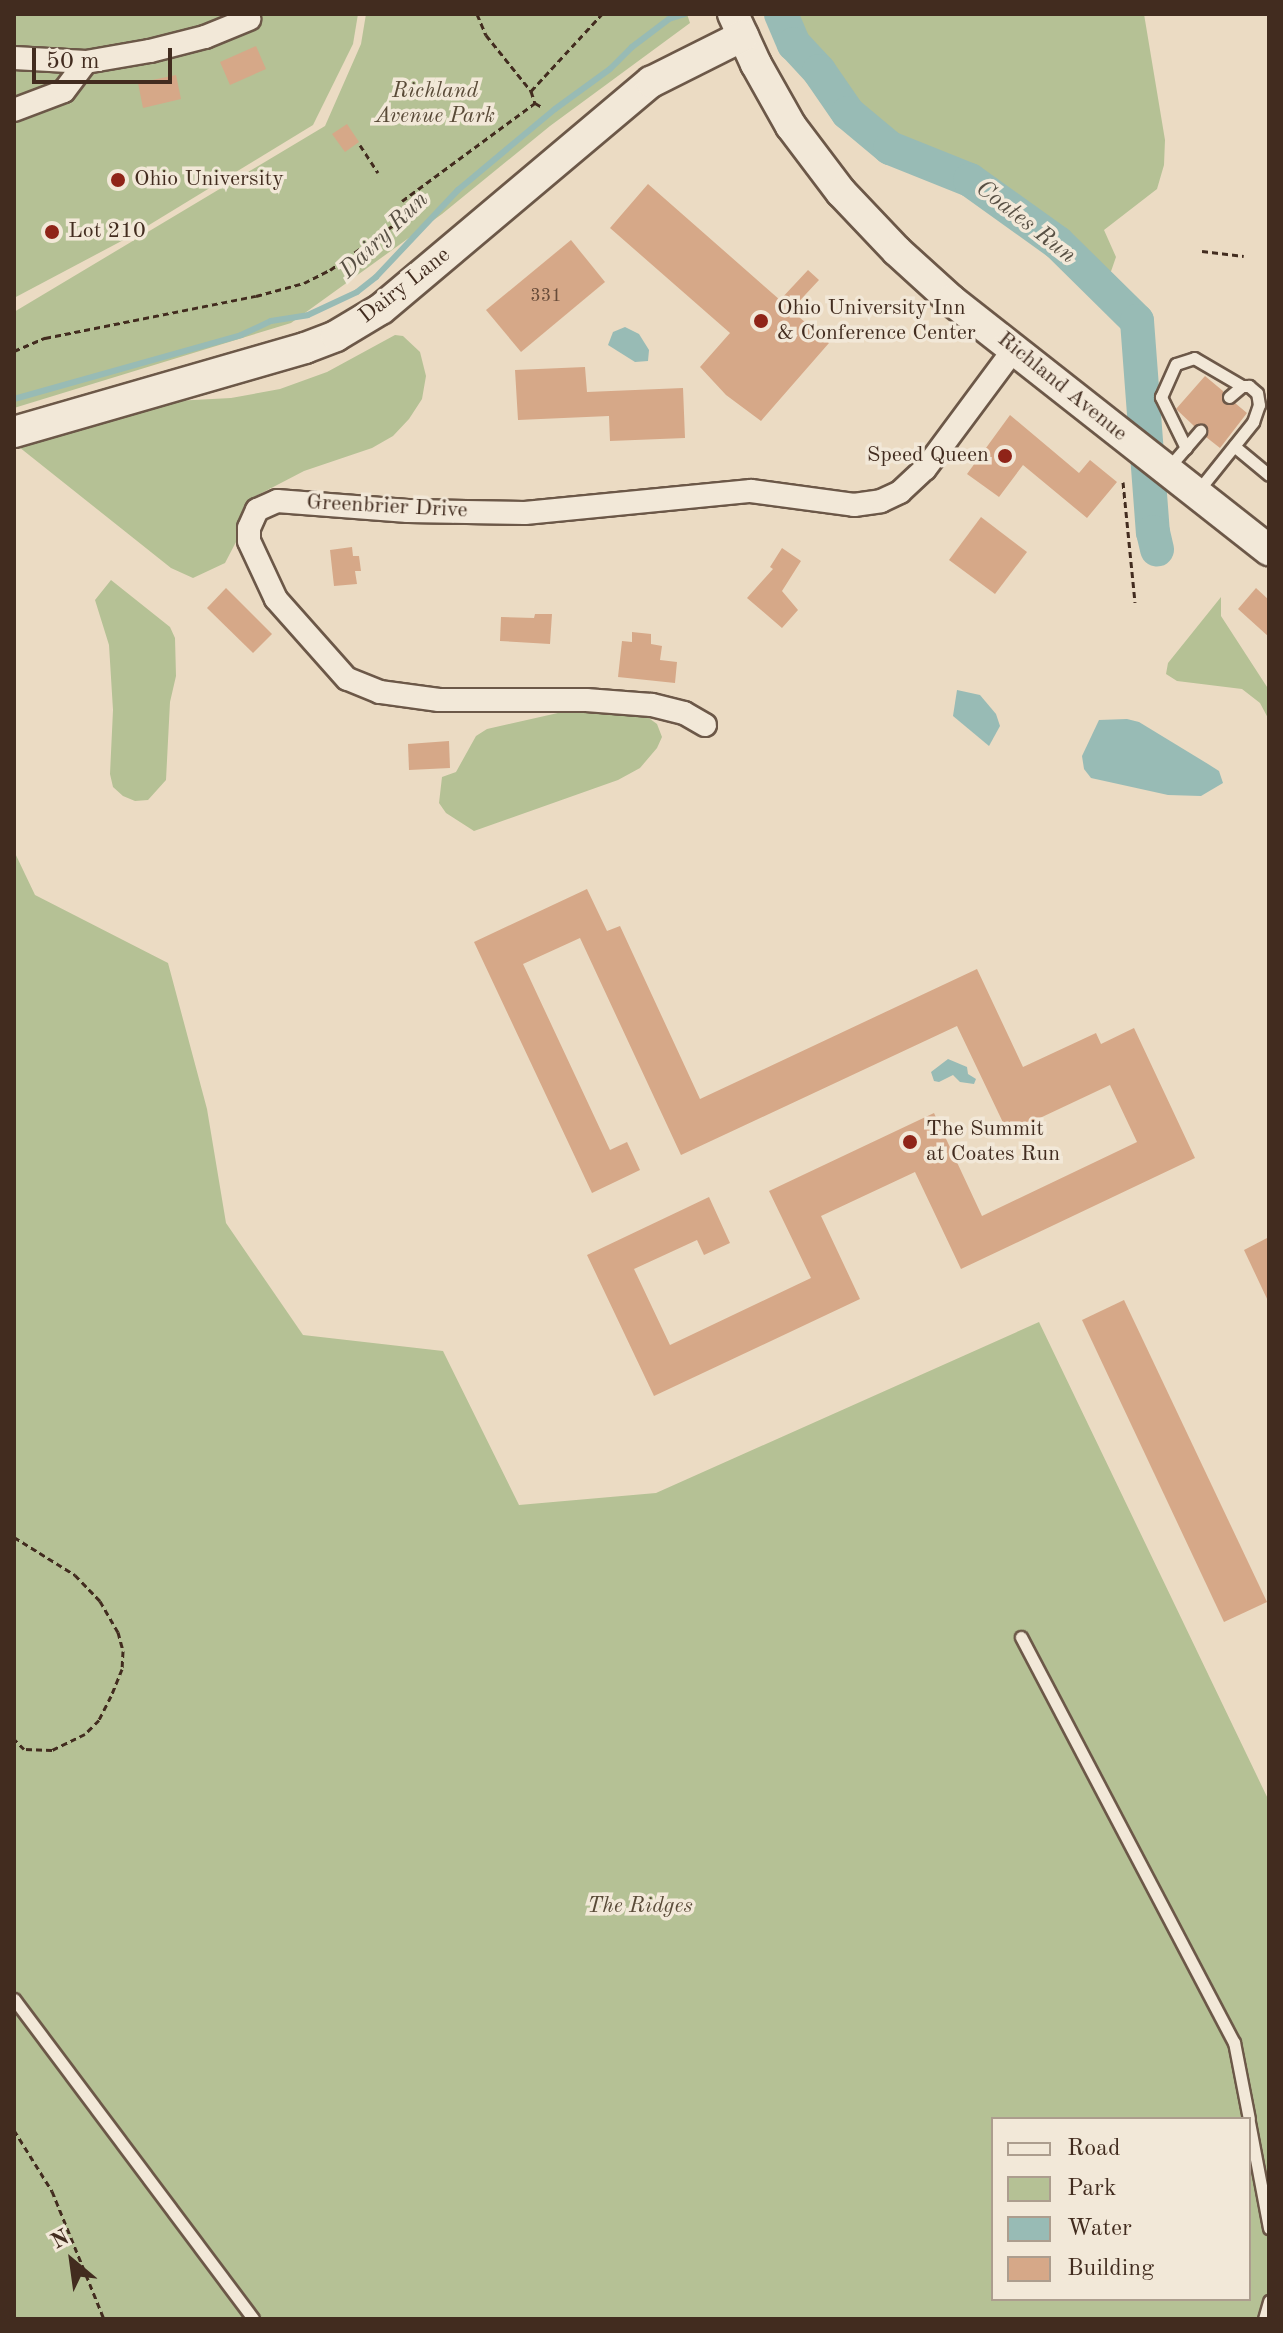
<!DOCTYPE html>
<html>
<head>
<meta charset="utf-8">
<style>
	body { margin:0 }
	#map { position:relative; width:1283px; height:2333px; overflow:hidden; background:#ebdbc3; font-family:"Old Standard TT",serif }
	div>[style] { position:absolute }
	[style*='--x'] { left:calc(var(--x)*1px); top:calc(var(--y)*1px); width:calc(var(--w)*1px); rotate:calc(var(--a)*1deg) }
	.green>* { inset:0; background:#b5c195 }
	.water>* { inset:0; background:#98bbb5 }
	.stream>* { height:6px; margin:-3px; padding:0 3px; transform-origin:3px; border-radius:3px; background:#98bbb5 }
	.river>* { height:34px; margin:-17px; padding:0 17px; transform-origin:17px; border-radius:17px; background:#98bbb5 }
	.building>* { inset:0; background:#d6a888 }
	.path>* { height:3px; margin-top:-1.5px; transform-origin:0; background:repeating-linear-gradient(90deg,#422c1f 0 6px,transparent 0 10px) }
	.roads { filter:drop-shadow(2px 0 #6c5848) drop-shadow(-2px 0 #6c5848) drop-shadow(0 2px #6c5848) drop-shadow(0 -2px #6c5848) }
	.lane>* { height:11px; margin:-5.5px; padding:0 5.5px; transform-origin:5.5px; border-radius:5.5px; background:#f2e8d8 }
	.street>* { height:22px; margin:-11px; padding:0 11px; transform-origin:11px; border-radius:11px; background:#f2e8d8 }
	.secondary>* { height:30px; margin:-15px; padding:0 15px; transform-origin:15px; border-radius:15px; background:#f2e8d8 }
	.dots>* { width:22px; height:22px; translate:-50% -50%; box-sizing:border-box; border:4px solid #f2e8d8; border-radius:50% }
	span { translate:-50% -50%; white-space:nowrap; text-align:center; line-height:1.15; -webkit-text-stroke:7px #f2e8d8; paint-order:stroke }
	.number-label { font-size:18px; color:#674b39 }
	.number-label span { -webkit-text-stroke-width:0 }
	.park-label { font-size:22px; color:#594a37; font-style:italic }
	.poi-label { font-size:22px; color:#422c1f }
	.left { translate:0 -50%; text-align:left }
	.right { translate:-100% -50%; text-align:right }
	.street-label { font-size:22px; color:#422c1f }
	.water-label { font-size:24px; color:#585044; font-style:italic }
	.frame { position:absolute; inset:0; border:16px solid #422c1f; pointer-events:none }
	.legend { position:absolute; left:991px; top:2117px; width:260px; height:184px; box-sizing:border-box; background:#f2e8d8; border:2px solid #ac9d8e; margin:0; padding:10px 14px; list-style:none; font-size:24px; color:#422c1f }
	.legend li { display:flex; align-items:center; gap:16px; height:40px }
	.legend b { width:40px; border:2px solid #ac9d8e }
	.north { position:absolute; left:32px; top:2221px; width:80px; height:80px; -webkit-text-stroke:6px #f2e8d8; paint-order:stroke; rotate:331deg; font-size:22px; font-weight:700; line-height:32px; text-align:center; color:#422c1f }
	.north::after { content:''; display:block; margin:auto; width:28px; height:36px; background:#422c1f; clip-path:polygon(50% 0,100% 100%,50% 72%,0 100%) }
	.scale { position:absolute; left:32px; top:48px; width:140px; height:36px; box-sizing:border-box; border:4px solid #422c1f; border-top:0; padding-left:10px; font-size:24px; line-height:28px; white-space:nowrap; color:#422c1f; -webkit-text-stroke:6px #f2e8d8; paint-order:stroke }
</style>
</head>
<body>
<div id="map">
	<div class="green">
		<div style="clip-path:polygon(14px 14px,358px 14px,353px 44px,313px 125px,131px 236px,14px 298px)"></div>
		<div style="clip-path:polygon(366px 14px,687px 14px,690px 23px,550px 126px,442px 214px,291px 323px,14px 408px,14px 312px,325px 126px,361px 44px)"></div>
		<div style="clip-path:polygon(776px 14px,1144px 14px,1165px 140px,1164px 165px,1157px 189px,1104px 230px,1116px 257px,1108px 280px,1086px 290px,1071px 272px,1061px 249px,1030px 231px,985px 191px,953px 175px,896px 157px,869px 141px,795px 53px,777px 28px)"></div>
		<div style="clip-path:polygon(395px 335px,403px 336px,420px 352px,426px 376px,422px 399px,409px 419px,393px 436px,372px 448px,304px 471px,254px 497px,247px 521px,225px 563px,193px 578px,171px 568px,19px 447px,156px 402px,231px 398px,280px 389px,327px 372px)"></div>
		<div style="clip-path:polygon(111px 580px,170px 627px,175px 638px,176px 676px,170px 702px,166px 780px,148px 800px,135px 801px,123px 796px,113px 787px,110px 774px,113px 710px,109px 645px,95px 600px)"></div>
		<div style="clip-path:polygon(1221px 597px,1221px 616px,1269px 690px,1269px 720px,1260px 703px,1242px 689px,1177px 681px,1166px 674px,1168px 663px)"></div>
		<div style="clip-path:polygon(580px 708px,646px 716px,657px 724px,662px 737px,657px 748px,640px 768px,618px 780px,474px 831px,446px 813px,439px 803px,442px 777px,456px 772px,476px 736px,487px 729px)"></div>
		<div style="clip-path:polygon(evenodd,14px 851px,35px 895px,168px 963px,207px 1109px,226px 1223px,303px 1335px,443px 1351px,519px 1505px,656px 1493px,1039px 1322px,1269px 1801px,1269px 2319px,14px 2319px,14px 851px,993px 2119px,1249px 2119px,1249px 2299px,993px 2299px,993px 2119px)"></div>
	</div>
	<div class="water">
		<div style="clip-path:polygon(625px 327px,639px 334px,649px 350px,648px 361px,635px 362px,608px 345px,613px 332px)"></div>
		<div style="clip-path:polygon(957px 690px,980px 695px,996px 714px,1000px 726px,989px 746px,953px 716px)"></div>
		<div style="clip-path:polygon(1127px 719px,1139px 722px,1208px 764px,1219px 771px,1223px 783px,1201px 796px,1168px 795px,1091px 778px,1084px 769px,1082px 756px,1099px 720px)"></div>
		<div style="clip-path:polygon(948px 1059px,967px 1067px,968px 1074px,976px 1079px,974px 1084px,960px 1082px,953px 1075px,939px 1082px,934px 1081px,931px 1072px)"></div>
	</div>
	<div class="stream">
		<div style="--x:14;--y:399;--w:236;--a:-15.7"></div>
		<div style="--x:241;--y:335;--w:33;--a:-25"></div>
		<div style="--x:271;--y:321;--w:37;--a:-9"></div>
		<div style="--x:308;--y:315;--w:54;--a:-25.1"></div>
		<div style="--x:357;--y:292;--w:24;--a:-38"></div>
		<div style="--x:376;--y:277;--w:120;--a:-46.7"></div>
		<div style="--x:458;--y:190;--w:126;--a:-39.9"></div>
		<div style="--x:555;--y:109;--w:68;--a:-36"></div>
		<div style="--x:610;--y:69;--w:31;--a:-45"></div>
		<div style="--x:632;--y:47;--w:46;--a:-37.1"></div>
		<div style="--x:669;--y:19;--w:16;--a:-18"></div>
	</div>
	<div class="river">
		<div style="--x:781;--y:14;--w:33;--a:67"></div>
		<div style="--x:794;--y:44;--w:37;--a:47"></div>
		<div style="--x:819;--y:71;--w:51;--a:55.4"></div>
		<div style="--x:848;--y:113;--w:55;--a:39.8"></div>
		<div style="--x:890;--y:148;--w:86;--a:21.8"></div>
		<div style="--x:970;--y:180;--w:108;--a:35.6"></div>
		<div style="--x:1058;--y:243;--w:111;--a:44.6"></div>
		<div style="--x:1137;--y:321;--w:212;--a:85.7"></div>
		<div style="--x:1153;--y:532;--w:18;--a:77"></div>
	</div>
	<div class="building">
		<div style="clip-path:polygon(256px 46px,266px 69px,230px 85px,220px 62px)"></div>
		<div style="clip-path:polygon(176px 75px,181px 99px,143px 108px,138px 83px)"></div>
		<div style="clip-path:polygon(347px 124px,359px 142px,345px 152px,332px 134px)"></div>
		<div style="clip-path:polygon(648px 184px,780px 300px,808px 270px,819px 280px,791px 310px,829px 343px,761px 421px,726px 395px,700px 367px,730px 333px,610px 228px)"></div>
		<div style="clip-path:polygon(571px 240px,605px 282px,521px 352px,486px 310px)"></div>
		<div style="clip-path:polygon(585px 367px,587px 392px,683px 388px,685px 438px,610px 441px,609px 416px,518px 420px,515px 370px)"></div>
		<div style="clip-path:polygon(1205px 376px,1223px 391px,1223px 403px,1235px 403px,1247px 413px,1220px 448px,1206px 437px,1206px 425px,1194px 426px,1176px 409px)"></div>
		<div style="clip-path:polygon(1010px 415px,1079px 473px,1090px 460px,1117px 482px,1087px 518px,1023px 465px,999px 497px,967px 474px)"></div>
		<div style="clip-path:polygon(981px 517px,1027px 552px,995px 594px,949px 560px)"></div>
		<div style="clip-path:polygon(352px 547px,353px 556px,359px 556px,361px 571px,355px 571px,357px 584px,334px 586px,330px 550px)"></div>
		<div style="clip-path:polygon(782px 548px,801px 561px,782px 591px,798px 610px,782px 628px,747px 598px,773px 569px,770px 567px)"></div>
		<div style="clip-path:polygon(226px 588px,272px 634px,253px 653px,207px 608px)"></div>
		<div style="clip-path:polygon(1256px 588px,1269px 600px,1269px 637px,1238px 609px)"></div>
		<div style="clip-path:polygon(535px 614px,552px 614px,550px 644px,500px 641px,501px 617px,534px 618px)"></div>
		<div style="clip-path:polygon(632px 632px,651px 634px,651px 644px,662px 646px,660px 660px,677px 662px,675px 683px,618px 677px,622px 641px,632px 642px)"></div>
		<div style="clip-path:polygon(449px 741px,450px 768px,409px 770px,408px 744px)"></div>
		<div style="clip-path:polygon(587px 889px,607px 931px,620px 926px,700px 1099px,977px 969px,1023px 1067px,1096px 1033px,1101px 1044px,1134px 1028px,1195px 1158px,961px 1269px,915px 1172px,821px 1216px,860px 1299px,654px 1396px,587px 1255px,709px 1197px,730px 1243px,704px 1255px,697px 1240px,634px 1269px,670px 1345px,811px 1278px,769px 1191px,934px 1113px,982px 1216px,1137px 1142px,1110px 1085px,1008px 1133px,957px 1026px,681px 1155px,580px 938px,523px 964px,610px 1150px,627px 1142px,640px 1170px,592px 1193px,474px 942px)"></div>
		<div style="clip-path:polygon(1269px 1237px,1269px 1303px,1244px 1250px)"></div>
		<div style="clip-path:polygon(1124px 1300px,1267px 1602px,1224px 1622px,1082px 1320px)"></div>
	</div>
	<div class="path">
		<div style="--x:477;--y:14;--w:23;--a:67"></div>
		<div style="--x:486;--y:35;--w:72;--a:51.2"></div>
		<div style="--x:531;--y:91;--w:13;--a:72"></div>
		<div style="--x:535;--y:103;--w:8;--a:30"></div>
		<div style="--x:531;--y:91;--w:105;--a:-47.3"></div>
		<div style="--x:360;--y:145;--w:33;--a:57"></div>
		<div style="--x:402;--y:201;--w:165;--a:-36.4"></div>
		<div style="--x:1202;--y:251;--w:42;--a:6.8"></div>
		<div style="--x:14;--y:351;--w:34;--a:-23"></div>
		<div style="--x:45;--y:338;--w:215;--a:-11.3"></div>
		<div style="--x:256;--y:296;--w:50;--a:-15.2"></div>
		<div style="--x:304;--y:283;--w:29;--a:-27"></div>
		<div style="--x:330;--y:270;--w:100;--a:-35.3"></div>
		<div style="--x:1123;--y:482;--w:121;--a:84.3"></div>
		<div style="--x:14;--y:1537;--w:72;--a:31.9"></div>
		<div style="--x:75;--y:1575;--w:36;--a:46"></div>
		<div style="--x:100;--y:1601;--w:36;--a:60"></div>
		<div style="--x:118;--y:1632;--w:20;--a:75"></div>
		<div style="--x:123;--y:1651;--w:18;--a:93"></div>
		<div style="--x:122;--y:1669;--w:29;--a:112"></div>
		<div style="--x:111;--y:1696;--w:27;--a:117"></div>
		<div style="--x:99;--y:1720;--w:20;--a:135"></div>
		<div style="--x:85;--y:1734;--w:37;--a:154"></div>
		<div style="--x:52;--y:1750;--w:28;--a:-178"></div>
		<div style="--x:24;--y:1749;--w:14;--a:-135"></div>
		<div style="--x:14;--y:2130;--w:72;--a:58.1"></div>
		<div style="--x:52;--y:2191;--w:138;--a:67.9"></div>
	</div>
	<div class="roads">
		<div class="lane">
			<div style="--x:1234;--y:446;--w:45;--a:39.6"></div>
			<div style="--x:1186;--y:448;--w:57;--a:-116.1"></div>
			<div style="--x:1161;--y:397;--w:36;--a:-66"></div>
			<div style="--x:1176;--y:364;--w:19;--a:-18"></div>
			<div style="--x:1194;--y:358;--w:56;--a:30.3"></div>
			<div style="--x:1169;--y:467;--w:48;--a:-49.3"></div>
			<div style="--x:1197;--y:492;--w:90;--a:-51.3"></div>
			<div style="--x:1253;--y:422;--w:18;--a:-71"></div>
			<div style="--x:1259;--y:405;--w:12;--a:-99"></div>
			<div style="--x:1257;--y:393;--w:11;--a:-139"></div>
			<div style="--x:1249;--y:386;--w:7;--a:180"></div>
			<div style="--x:1242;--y:386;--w:17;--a:140"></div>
			<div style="--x:1021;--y:1637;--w:458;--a:62.3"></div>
			<div style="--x:1234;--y:2042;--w:78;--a:79"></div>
			<div style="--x:14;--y:1999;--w:399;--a:53.2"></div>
			<div style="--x:1249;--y:2122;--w:108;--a:79.3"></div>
			<div style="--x:1264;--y:2319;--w:19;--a:-74"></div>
		</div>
		<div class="street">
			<div style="--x:14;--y:58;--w:72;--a:3.2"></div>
			<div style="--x:86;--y:62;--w:65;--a:-9.8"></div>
			<div style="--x:150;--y:51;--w:57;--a:-14.3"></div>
			<div style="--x:205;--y:37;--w:48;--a:-22.2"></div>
			<div style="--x:14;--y:110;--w:53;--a:-20.8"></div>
			<div style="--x:64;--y:91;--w:36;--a:-53"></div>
			<div style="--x:705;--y:725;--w:24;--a:-150"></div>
			<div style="--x:684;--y:713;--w:34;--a:-166"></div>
			<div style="--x:651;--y:705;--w:65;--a:-175.6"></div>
			<div style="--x:586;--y:700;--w:147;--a:180"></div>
			<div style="--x:439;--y:700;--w:60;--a:-172.3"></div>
			<div style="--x:380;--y:692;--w:35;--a:-158"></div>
			<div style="--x:347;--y:679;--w:107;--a:-131.6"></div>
			<div style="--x:276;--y:599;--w:64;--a:-115"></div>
			<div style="--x:249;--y:541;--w:13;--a:-90"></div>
			<div style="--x:249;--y:528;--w:20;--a:-66"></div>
			<div style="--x:257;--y:510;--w:22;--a:-24"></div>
			<div style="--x:277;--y:501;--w:131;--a:4.4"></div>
			<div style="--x:408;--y:511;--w:117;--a:1"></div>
			<div style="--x:525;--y:513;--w:227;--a:-5.6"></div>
			<div style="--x:751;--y:491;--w:104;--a:7.7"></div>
			<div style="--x:854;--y:505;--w:27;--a:-8"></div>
			<div style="--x:881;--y:501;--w:21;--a:-25"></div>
			<div style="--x:900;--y:492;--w:34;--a:-43"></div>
			<div style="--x:925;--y:469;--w:149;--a:-53.4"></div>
		</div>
		<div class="secondary">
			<div style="--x:733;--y:14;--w:55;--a:65.3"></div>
			<div style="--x:756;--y:64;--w:71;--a:60.6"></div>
			<div style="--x:791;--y:126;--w:83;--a:52.9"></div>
			<div style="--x:841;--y:192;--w:81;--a:46.5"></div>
			<div style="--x:897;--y:251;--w:73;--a:42.2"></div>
			<div style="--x:951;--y:300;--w:405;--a:38.2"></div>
			<div style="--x:14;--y:432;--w:303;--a:-16.1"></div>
			<div style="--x:305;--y:348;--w:33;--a:-21"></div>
			<div style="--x:336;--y:336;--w:52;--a:-31"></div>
			<div style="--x:381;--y:309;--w:353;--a:-40.1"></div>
			<div style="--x:651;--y:82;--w:103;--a:-26.6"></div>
		</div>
	</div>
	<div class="dots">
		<div style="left:118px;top:180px;background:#8f2418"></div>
		<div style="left:52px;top:232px;background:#8f2418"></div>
		<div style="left:761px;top:321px;background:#8f2418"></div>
		<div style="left:1005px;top:456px;background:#8f2418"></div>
		<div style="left:910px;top:1142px;background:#8f2418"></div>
	</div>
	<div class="number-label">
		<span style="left:546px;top:296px">331</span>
	</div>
	<div class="park-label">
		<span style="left:435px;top:104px">Richland<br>Avenue Park</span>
		<span style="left:640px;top:1907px">The Ridges</span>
	</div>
	<div class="poi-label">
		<span class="left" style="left:134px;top:180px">Ohio University</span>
		<span class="left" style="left:68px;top:232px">Lot 210</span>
		<span class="left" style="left:777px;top:321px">Ohio University Inn<br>&amp; Conference Center</span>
		<span class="right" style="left:989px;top:456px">Speed Queen</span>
		<span class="left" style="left:926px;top:1142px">The Summit<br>at Coates Run</span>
	</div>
	<div class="street-label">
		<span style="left:405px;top:286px;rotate:-38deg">Dairy Lane</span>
		<span style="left:1062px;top:387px;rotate:39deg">Richland Avenue</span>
		<span style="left:387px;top:507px;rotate:3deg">Greenbrier Drive</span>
	</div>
	<div class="water-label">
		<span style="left:1025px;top:223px;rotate:38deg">Coates Run</span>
		<span style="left:385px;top:236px;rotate:-44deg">Dairy Run</span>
	</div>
	<div class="frame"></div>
	<ul class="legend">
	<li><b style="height:10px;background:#f2e8d8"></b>Road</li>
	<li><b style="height:22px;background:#b5c195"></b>Park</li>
	<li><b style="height:22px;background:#98bbb5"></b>Water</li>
	<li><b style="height:22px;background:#d6a888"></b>Building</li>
	</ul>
	<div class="north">N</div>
	<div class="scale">50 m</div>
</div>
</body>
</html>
